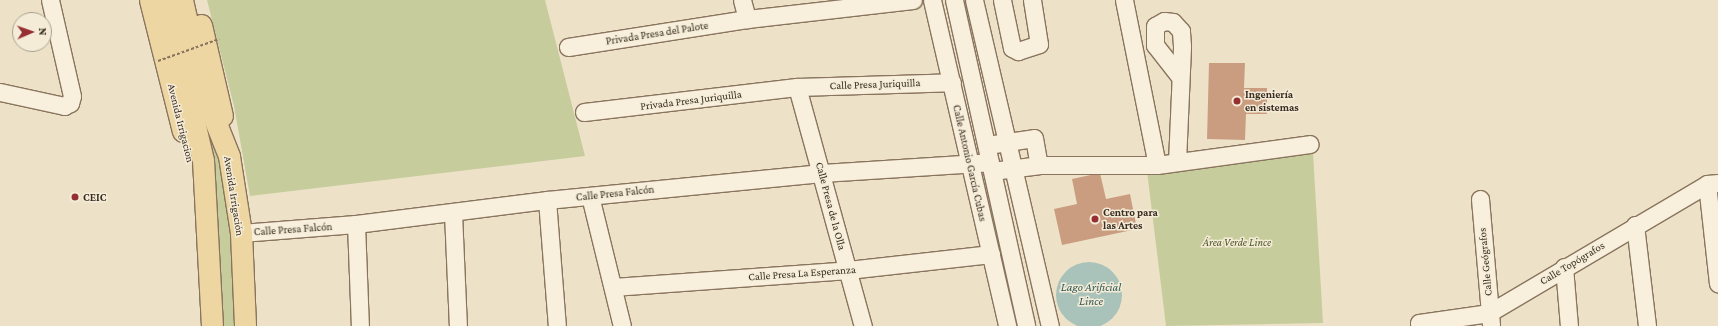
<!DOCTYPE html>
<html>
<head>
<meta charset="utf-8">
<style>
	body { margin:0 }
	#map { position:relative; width:1718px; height:326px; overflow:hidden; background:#ede2c8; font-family:"Crimson Pro",serif }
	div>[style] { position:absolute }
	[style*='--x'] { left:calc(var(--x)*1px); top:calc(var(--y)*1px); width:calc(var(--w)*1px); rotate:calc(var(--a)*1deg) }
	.green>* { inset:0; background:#c7cc9c }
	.water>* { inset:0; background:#a9c2ba }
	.round { border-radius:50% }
	.building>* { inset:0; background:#ca9d80 }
	.roads { filter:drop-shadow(1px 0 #89745e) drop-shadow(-1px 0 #89745e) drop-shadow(0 1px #89745e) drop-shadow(0 -1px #89745e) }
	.minor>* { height:17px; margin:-8.5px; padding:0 8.5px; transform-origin:8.5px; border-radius:8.5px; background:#f8efdc }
	.major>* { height:21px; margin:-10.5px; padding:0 10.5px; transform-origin:10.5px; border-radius:10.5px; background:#eed6a2 }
	.path-bridge>* { height:2px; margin-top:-1px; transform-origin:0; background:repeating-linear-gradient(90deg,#89745e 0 3px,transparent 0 5px) }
	.dots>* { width:11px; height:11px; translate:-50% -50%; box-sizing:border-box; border:2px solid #f5ecd8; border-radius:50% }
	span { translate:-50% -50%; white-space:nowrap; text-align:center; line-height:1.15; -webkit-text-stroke:3px #f5ecd8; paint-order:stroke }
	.street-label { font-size:11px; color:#3a2d21 }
	.poi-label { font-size:11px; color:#3a2d21; font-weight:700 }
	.left { translate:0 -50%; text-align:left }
	.park-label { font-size:11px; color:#4b5628; font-style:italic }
	.water-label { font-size:12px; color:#315956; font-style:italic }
	.north { position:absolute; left:12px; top:12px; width:40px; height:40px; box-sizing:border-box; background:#f5ecd8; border:1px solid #aaa08f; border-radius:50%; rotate:88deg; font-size:11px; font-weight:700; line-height:16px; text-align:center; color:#3a2d21 }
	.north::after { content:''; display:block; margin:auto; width:14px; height:18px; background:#962f32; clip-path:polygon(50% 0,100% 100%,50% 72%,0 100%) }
</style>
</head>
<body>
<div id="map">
	<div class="green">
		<div style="clip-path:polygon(207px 0,545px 0,585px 156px,250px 196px,234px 106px)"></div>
		<div style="clip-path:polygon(204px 108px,227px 181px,238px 326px,222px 326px,219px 236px)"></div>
		<div style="clip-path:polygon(1313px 153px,1323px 323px,1166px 326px,1147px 171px)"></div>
	</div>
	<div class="water">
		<div class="round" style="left:1056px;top:262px;width:66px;height:66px"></div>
	</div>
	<div class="building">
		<div style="clip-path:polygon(1209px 63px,1245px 63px,1244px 88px,1267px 88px,1267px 114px,1246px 114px,1245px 140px,1207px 139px)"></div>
		<div style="clip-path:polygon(1100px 173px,1106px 199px,1130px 194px,1137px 229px,1062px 245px,1054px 209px,1077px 204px,1072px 179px)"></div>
	</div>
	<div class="roads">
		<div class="minor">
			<div style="--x:742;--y:0;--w:20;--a:75"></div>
			<div style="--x:932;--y:0;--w:335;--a:77"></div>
			<div style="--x:954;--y:0;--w:334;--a:77.5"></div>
			<div style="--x:974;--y:0;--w:335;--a:76.9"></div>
			<div style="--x:1002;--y:0;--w:49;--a:78.2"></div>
			<div style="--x:1012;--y:48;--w:7;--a:27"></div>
			<div style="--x:1018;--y:51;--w:22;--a:-18"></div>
			<div style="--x:1039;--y:44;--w:45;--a:-99"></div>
			<div style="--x:1124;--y:0;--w:168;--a:78.7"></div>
			<div style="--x:568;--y:47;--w:181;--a:-8.9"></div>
			<div style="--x:747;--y:19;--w:167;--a:-6.5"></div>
			<div style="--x:797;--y:87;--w:248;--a:74.6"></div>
			<div style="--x:0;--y:92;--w:66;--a:12.3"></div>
			<div style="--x:64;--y:106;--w:7;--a:-27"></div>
			<div style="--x:70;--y:103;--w:7;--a:-74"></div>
			<div style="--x:72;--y:96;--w:98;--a:-102.9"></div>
			<div style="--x:584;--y:112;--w:214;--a:-6.7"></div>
			<div style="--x:797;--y:87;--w:155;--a:-1.8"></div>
			<div style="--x:994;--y:144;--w:40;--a:-8.5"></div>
			<div style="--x:1034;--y:138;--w:27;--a:80"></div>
			<div style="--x:1177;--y:162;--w:116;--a:-87.5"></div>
			<div style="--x:1182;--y:46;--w:15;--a:-94"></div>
			<div style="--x:1181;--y:31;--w:12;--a:-132"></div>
			<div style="--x:1173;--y:22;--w:9;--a:-174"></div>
			<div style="--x:1164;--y:21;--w:10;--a:151"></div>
			<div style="--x:1155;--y:26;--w:19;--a:90"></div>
			<div style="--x:1155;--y:45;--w:41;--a:52"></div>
			<div style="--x:1000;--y:170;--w:39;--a:-7"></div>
			<div style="--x:1039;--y:165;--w:118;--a:0"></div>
			<div style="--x:1157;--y:165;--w:154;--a:-7.8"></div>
			<div style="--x:1707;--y:184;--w:100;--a:83.7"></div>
			<div style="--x:590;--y:196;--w:134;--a:76.2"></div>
			<div style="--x:1480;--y:199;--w:127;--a:85"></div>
			<div style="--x:547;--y:200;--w:126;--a:85.5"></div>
			<div style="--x:453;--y:213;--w:113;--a:87.5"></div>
			<div style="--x:356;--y:224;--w:102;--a:87.8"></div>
			<div style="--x:1635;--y:225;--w:102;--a:83.2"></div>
			<div style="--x:241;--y:233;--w:115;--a:-4.5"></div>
			<div style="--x:356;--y:224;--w:193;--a:-7.2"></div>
			<div style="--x:547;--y:200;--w:276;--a:-5.6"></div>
			<div style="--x:822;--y:173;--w:168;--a:-3.7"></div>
			<div style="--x:1564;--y:267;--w:59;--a:85.2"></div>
			<div style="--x:613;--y:287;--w:236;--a:-4.1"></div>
			<div style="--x:848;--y:270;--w:144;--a:-6.4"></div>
			<div style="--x:1420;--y:326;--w:3;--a:-108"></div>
			<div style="--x:1419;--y:323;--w:71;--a:-8.1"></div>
			<div style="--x:1489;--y:313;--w:253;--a:-30.6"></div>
			<div style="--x:1707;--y:184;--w:11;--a:-5"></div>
		</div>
		<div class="major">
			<div style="--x:150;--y:0;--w:135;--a:75.9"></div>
			<div style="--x:166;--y:0;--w:164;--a:77"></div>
			<div style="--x:203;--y:160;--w:166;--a:86.9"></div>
			<div style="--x:182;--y:0;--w:90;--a:77.2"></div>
			<div style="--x:202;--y:88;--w:73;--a:68.3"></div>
			<div style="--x:229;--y:156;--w:78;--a:81.1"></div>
			<div style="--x:241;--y:233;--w:93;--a:87.5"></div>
			<div style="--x:201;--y:25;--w:93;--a:77"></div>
		</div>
	</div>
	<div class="path-bridge">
		<div style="--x:158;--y:61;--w:65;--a:-19.8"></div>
	</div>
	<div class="dots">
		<div style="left:1237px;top:101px;background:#962f32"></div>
		<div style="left:75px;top:197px;background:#962f32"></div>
		<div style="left:1095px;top:219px;background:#962f32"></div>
	</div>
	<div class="street-label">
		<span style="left:657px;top:33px;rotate:-9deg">Privada Presa del Palote</span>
		<span style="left:875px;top:84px;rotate:-2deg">Calle Presa Juriquilla</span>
		<span style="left:691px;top:100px;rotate:-7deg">Privada Presa Juriquilla</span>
		<span style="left:181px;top:123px;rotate:76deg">Avenida Irrigacion</span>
		<span style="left:970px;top:163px;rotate:77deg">Calle Antonio García Cubas</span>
		<span style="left:615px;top:193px;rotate:-6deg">Calle Presa Falcón</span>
		<span style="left:234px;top:196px;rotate:81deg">Avenida Irrigación</span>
		<span style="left:831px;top:206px;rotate:75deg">Calle Presa de la Olla</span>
		<span style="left:293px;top:229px;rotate:-4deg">Calle Presa Falcón</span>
		<span style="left:1485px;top:262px;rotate:-95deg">Calle Geógrafos</span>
		<span style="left:1572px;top:263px;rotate:-31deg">Calle Topógrafos</span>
		<span style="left:802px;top:273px;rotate:-4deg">Calle Presa La Esperanza</span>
	</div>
	<div class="poi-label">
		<span class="left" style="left:1245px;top:101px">Ingeniería<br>en sistemas</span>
		<span class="left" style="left:83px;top:197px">CEIC</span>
		<span class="left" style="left:1103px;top:219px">Centro para<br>las Artes</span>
	</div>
	<div class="park-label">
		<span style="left:1237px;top:242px">Área Verde Lince</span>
	</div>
	<div class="water-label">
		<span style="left:1091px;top:295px">Lago Arificial<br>Lince</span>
	</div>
	<div class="north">N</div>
</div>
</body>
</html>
